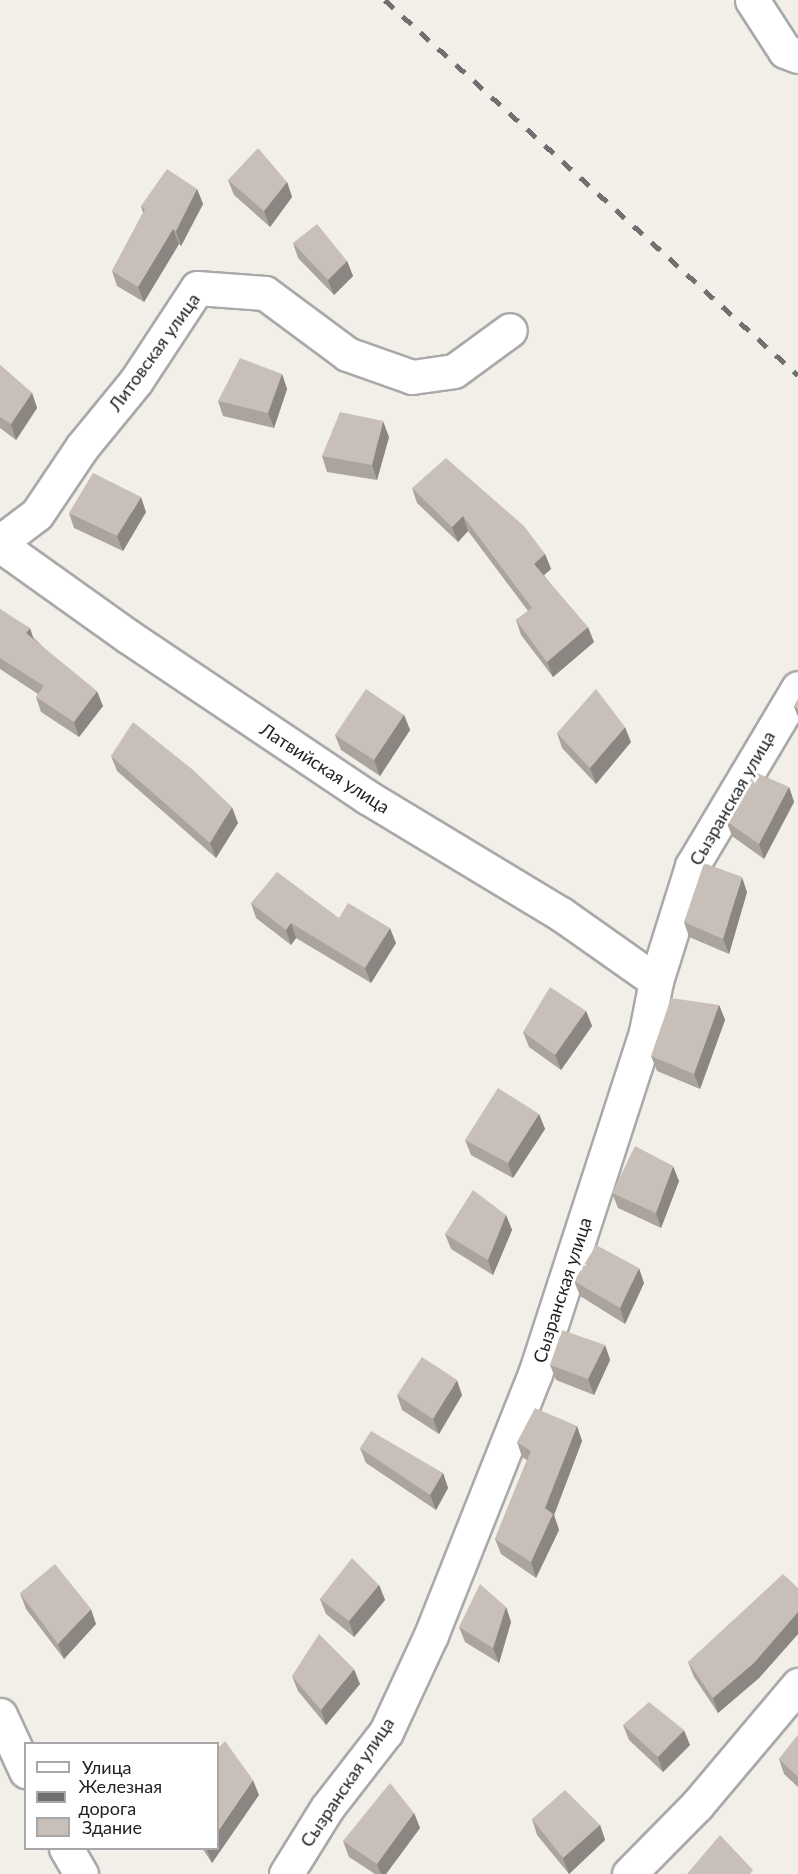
<!DOCTYPE html>
<html>
<head>
<meta charset="utf-8">
<style>
	body { margin:0 }
	#map { position:relative; width:798px; height:1874px; overflow:hidden; background:#f2efe9; font-family:Lato,sans-serif }
	div>[style] { position:absolute }
	[style*='--x'] { left:calc(var(--x)*1px); top:calc(var(--y)*1px); width:calc(var(--w)*1px); rotate:calc(var(--a)*1deg) }
	.roads { filter:drop-shadow(2px 0 #a9a9a9) drop-shadow(-2px 0 #a9a9a9) drop-shadow(0 2px #a9a9a9) drop-shadow(0 -2px #a9a9a9) }
	.minor>* { height:33px; margin:-16.5px; padding:0 16.5px; transform-origin:16.5px; border-radius:16.5px; background:#fff }
	.rail>* { height:4.5px; margin-top:-2.25px; transform-origin:0; background:repeating-linear-gradient(90deg,#707070 0 12px,transparent 0 24px) }
	.wall>* { inset:0; background:#aba49e }
	.shaded-wall>* { inset:0; background:#8b8681 }
	.building>* { inset:0; background:#c7bfb8 }
	span { translate:-50% -50%; white-space:nowrap; text-align:center; line-height:1.15; -webkit-text-stroke:6px #fff; paint-order:stroke }
	.street-label { font-size:18px; color:#222 }
	.legend { position:absolute; left:24px; top:1742px; width:195px; height:108px; box-sizing:border-box; background:#fff; border:2px solid #a7a7a7; margin:0; padding:8px 10px; list-style:none; font-size:18px; color:#222 }
	.legend li { display:flex; align-items:center; gap:12px; height:30px }
	.legend b { width:30px; border:2px solid #a7a7a7 }
</style>
</head>
<body>
<div id="map">
	<div class="roads">
		<div class="minor">
			<div style="--x:752;--y:0;--w:61;--a:57.1"></div>
			<div style="--x:785;--y:51;--w:14;--a:21"></div>
			<div style="--x:0;--y:542;--w:46;--a:-37.1"></div>
			<div style="--x:37;--y:514;--w:81;--a:-56.1"></div>
			<div style="--x:82;--y:447;--w:85;--a:-50.7"></div>
			<div style="--x:136;--y:381;--w:111;--a:-56.7"></div>
			<div style="--x:197;--y:288;--w:68;--a:4.2"></div>
			<div style="--x:265;--y:293;--w:102;--a:36.6"></div>
			<div style="--x:347;--y:354;--w:69;--a:19.5"></div>
			<div style="--x:412;--y:377;--w:42;--a:-8.1"></div>
			<div style="--x:454;--y:371;--w:69;--a:-36.2"></div>
			<div style="--x:0;--y:545;--w:158;--a:35.5"></div>
			<div style="--x:129;--y:637;--w:287;--a:33.9"></div>
			<div style="--x:367;--y:797;--w:227;--a:31.1"></div>
			<div style="--x:561;--y:914;--w:116;--a:35.2"></div>
			<div style="--x:0;--y:1715;--w:62;--a:65.1"></div>
			<div style="--x:66;--y:1848;--w:30;--a:60"></div>
			<div style="--x:286;--y:1874;--w:78;--a:-58.2"></div>
			<div style="--x:327;--y:1808;--w:96;--a:-52.2"></div>
			<div style="--x:386;--y:1732;--w:107;--a:-65.1"></div>
			<div style="--x:431;--y:1635;--w:281;--a:-68.3"></div>
			<div style="--x:535;--y:1374;--w:360;--a:-72"></div>
			<div style="--x:646;--y:1032;--w:52;--a:-78.9"></div>
			<div style="--x:656;--y:981;--w:121;--a:-72.6"></div>
			<div style="--x:692;--y:866;--w:207;--a:-59.2"></div>
			<div style="--x:629;--y:1874;--w:97;--a:-45.4"></div>
			<div style="--x:697;--y:1805;--w:157;--a:-49.9"></div>
		</div>
	</div>
	<div class="rail">
		<div style="--x:385;--y:0;--w:558;--a:42.24"></div>
	</div>
	<div class="wall">
		<div style="clip-path:polygon(228px 180px,287px 182px,292px 197px,270px 227px,234px 195px)"></div>
		<div style="clip-path:polygon(197px 189px,203px 204px,181px 246px,179px 244px,144px 302px,117px 286px,112px 271px,143px 213px,141px 206px)"></div>
		<div style="clip-path:polygon(293px 243px,347px 261px,353px 276px,334px 295px,298px 258px)"></div>
		<div style="clip-path:polygon(0 365px,32px 393px,37px 408px,16px 440px,0 428px)"></div>
		<div style="clip-path:polygon(282px 374px,287px 389px,274px 428px,223px 416px,218px 401px)"></div>
		<div style="clip-path:polygon(389px 437px,377px 480px,327px 472px,322px 456px)"></div>
		<div style="clip-path:polygon(412px 488px,545px 554px,551px 569px,544px 575px,594px 642px,553px 677px,521px 635px,516px 620px,528px 611px,468px 531px,458px 542px,417px 503px)"></div>
		<div style="clip-path:polygon(146px 512px,123px 551px,74px 528px,69px 513px)"></div>
		<div style="clip-path:polygon(0 609px,34px 638px,103px 706px,79px 737px,41px 712px,36px 697px,38px 694px,0 669px)"></div>
		<div style="clip-path:polygon(798px 699px,798px 717px,794px 707px)"></div>
		<div style="clip-path:polygon(404px 715px,410px 730px,380px 776px,341px 750px,335px 735px)"></div>
		<div style="clip-path:polygon(557px 733px,631px 742px,596px 784px,562px 748px)"></div>
		<div style="clip-path:polygon(111px 756px,238px 823px,216px 858px,117px 771px)"></div>
		<div style="clip-path:polygon(789px 787px,794px 802px,764px 859px,732px 836px,726px 821px)"></div>
		<div style="clip-path:polygon(747px 892px,729px 954px,689px 937px,684px 922px)"></div>
		<div style="clip-path:polygon(251px 903px,339px 918px,396px 943px,371px 983px,296px 938px,291px 945px,256px 918px)"></div>
		<div style="clip-path:polygon(719px 1005px,725px 1020px,700px 1089px,657px 1071px,651px 1056px)"></div>
		<div style="clip-path:polygon(586px 1011px,592px 1026px,561px 1070px,529px 1047px,523px 1032px)"></div>
		<div style="clip-path:polygon(539px 1114px,545px 1129px,513px 1178px,471px 1155px,465px 1140px)"></div>
		<div style="clip-path:polygon(679px 1181px,661px 1228px,618px 1208px,612px 1193px)"></div>
		<div style="clip-path:polygon(506px 1215px,512px 1230px,493px 1275px,451px 1249px,445px 1234px)"></div>
		<div style="clip-path:polygon(574px 1281px,644px 1283px,625px 1324px,580px 1296px)"></div>
		<div style="clip-path:polygon(605px 1345px,610px 1360px,594px 1395px,556px 1380px,550px 1365px)"></div>
		<div style="clip-path:polygon(397px 1395px,462px 1395px,439px 1434px,402px 1410px)"></div>
		<div style="clip-path:polygon(577px 1426px,582px 1441px,554px 1515px,559px 1530px,536px 1578px,501px 1554px,495px 1539px,527px 1460px,522px 1457px,517px 1442px)"></div>
		<div style="clip-path:polygon(360px 1448px,443px 1473px,448px 1488px,436px 1510px,366px 1463px)"></div>
		<div style="clip-path:polygon(379px 1585px,385px 1600px,354px 1637px,326px 1614px,320px 1599px)"></div>
		<div style="clip-path:polygon(798px 1588px,798px 1634px,759px 1678px,718px 1713px,694px 1677px,688px 1662px)"></div>
		<div style="clip-path:polygon(20px 1593px,96px 1624px,64px 1659px,26px 1609px)"></div>
		<div style="clip-path:polygon(506px 1607px,511px 1622px,499px 1663px,465px 1642px,459px 1627px)"></div>
		<div style="clip-path:polygon(292px 1676px,360px 1684px,326px 1725px,298px 1691px)"></div>
		<div style="clip-path:polygon(623px 1725px,690px 1745px,663px 1772px,629px 1740px)"></div>
		<div style="clip-path:polygon(798px 1735px,798px 1787px,784px 1774px,779px 1759px)"></div>
		<div style="clip-path:polygon(259px 1795px,212px 1863px,202px 1848px,218px 1848px)"></div>
		<div style="clip-path:polygon(414px 1813px,420px 1828px,386px 1874px,375px 1874px,349px 1857px,343px 1841px)"></div>
		<div style="clip-path:polygon(532px 1819px,600px 1825px,605px 1840px,569px 1874px,537px 1835px)"></div>
	</div>
	<div class="shaded-wall">
		<div style="clip-path:polygon(287px 182px,292px 197px,270px 227px,264px 211px)"></div>
		<div style="clip-path:polygon(197px 189px,203px 204px,181px 246px,176px 231px)"></div>
		<div style="clip-path:polygon(173px 229px,179px 244px,144px 302px,138px 287px)"></div>
		<div style="clip-path:polygon(347px 261px,353px 276px,334px 295px,328px 280px)"></div>
		<div style="clip-path:polygon(282px 374px,287px 389px,274px 428px,268px 413px)"></div>
		<div style="clip-path:polygon(32px 393px,37px 408px,16px 440px,11px 424px)"></div>
		<div style="clip-path:polygon(383px 421px,389px 437px,377px 480px,372px 465px)"></div>
		<div style="clip-path:polygon(141px 497px,146px 512px,123px 551px,117px 536px)"></div>
		<div style="clip-path:polygon(463px 516px,468px 531px,458px 542px,452px 527px)"></div>
		<div style="clip-path:polygon(545px 554px,551px 569px,539px 579px,534px 564px)"></div>
		<div style="clip-path:polygon(588px 627px,594px 642px,553px 677px,547px 662px)"></div>
		<div style="clip-path:polygon(30px 628px,35px 643px,26px 633px)"></div>
		<div style="clip-path:polygon(97px 691px,103px 706px,79px 737px,74px 722px)"></div>
		<div style="clip-path:polygon(404px 715px,410px 730px,380px 776px,374px 760px)"></div>
		<div style="clip-path:polygon(625px 727px,631px 742px,596px 784px,590px 768px)"></div>
		<div style="clip-path:polygon(789px 787px,794px 802px,764px 859px,759px 844px)"></div>
		<div style="clip-path:polygon(232px 807px,238px 823px,216px 858px,210px 843px)"></div>
		<div style="clip-path:polygon(742px 877px,747px 892px,729px 954px,723px 939px)"></div>
		<div style="clip-path:polygon(291px 923px,296px 938px,291px 945px,286px 930px)"></div>
		<div style="clip-path:polygon(390px 928px,396px 943px,371px 983px,365px 968px)"></div>
		<div style="clip-path:polygon(719px 1005px,725px 1020px,700px 1089px,694px 1074px)"></div>
		<div style="clip-path:polygon(586px 1011px,592px 1026px,561px 1070px,555px 1055px)"></div>
		<div style="clip-path:polygon(539px 1114px,545px 1129px,513px 1178px,508px 1163px)"></div>
		<div style="clip-path:polygon(673px 1166px,679px 1181px,661px 1228px,656px 1213px)"></div>
		<div style="clip-path:polygon(506px 1215px,512px 1230px,493px 1275px,488px 1260px)"></div>
		<div style="clip-path:polygon(639px 1268px,644px 1283px,625px 1324px,620px 1308px)"></div>
		<div style="clip-path:polygon(605px 1345px,610px 1360px,594px 1395px,588px 1379px)"></div>
		<div style="clip-path:polygon(457px 1380px,462px 1395px,439px 1434px,433px 1419px)"></div>
		<div style="clip-path:polygon(577px 1426px,582px 1441px,554px 1515px,559px 1530px,536px 1578px,531px 1562px,545px 1508px)"></div>
		<div style="clip-path:polygon(443px 1473px,448px 1488px,436px 1510px,430px 1495px)"></div>
		<div style="clip-path:polygon(379px 1585px,385px 1600px,354px 1637px,349px 1621px)"></div>
		<div style="clip-path:polygon(506px 1607px,511px 1622px,499px 1663px,493px 1648px)"></div>
		<div style="clip-path:polygon(91px 1609px,96px 1624px,64px 1659px,58px 1644px)"></div>
		<div style="clip-path:polygon(798px 1612px,798px 1634px,759px 1678px,718px 1713px,713px 1698px)"></div>
		<div style="clip-path:polygon(354px 1669px,360px 1684px,326px 1725px,321px 1710px)"></div>
		<div style="clip-path:polygon(684px 1730px,690px 1745px,663px 1772px,658px 1757px)"></div>
		<div style="clip-path:polygon(253px 1780px,259px 1795px,212px 1863px,206px 1848px,218px 1848px,218px 1831px)"></div>
		<div style="clip-path:polygon(414px 1813px,420px 1828px,386px 1874px,381px 1874px,377px 1864px)"></div>
		<div style="clip-path:polygon(600px 1825px,605px 1840px,569px 1874px,563px 1858px)"></div>
	</div>
	<div class="building">
		<div style="clip-path:polygon(258px 148px,287px 182px,264px 211px,228px 180px)"></div>
		<div style="clip-path:polygon(167px 169px,197px 189px,176px 231px,173px 229px,138px 287px,112px 271px,145px 209px,141px 206px)"></div>
		<div style="clip-path:polygon(317px 224px,347px 261px,328px 280px,293px 243px)"></div>
		<div style="clip-path:polygon(240px 358px,282px 374px,268px 413px,218px 401px)"></div>
		<div style="clip-path:polygon(0 365px,32px 393px,11px 424px,0 417px)"></div>
		<div style="clip-path:polygon(340px 412px,383px 421px,372px 465px,322px 456px)"></div>
		<div style="clip-path:polygon(446px 458px,524px 526px,545px 554px,534px 564px,588px 627px,547px 662px,516px 620px,532px 608px,463px 516px,452px 527px,412px 488px)"></div>
		<div style="clip-path:polygon(93px 473px,141px 497px,117px 536px,69px 513px)"></div>
		<div style="clip-path:polygon(0 609px,30px 628px,26px 633px,97px 691px,74px 722px,36px 697px,44px 686px,0 658px)"></div>
		<div style="clip-path:polygon(366px 689px,404px 715px,374px 760px,335px 735px)"></div>
		<div style="clip-path:polygon(596px 689px,625px 727px,590px 768px,557px 733px)"></div>
		<div style="clip-path:polygon(798px 699px,798px 709px,794px 707px)"></div>
		<div style="clip-path:polygon(133px 722px,192px 769px,232px 807px,210px 843px,111px 756px)"></div>
		<div style="clip-path:polygon(755px 772px,789px 787px,759px 844px,726px 821px)"></div>
		<div style="clip-path:polygon(704px 863px,742px 877px,723px 939px,684px 922px)"></div>
		<div style="clip-path:polygon(277px 872px,339px 918px,348px 903px,390px 928px,365px 968px,291px 923px,286px 930px,251px 903px)"></div>
		<div style="clip-path:polygon(550px 987px,586px 1011px,555px 1055px,523px 1032px)"></div>
		<div style="clip-path:polygon(671px 998px,719px 1005px,694px 1074px,651px 1056px)"></div>
		<div style="clip-path:polygon(498px 1088px,539px 1114px,508px 1163px,465px 1140px)"></div>
		<div style="clip-path:polygon(635px 1146px,673px 1166px,656px 1213px,612px 1193px)"></div>
		<div style="clip-path:polygon(473px 1190px,506px 1215px,488px 1260px,445px 1234px)"></div>
		<div style="clip-path:polygon(596px 1245px,639px 1268px,620px 1308px,574px 1281px)"></div>
		<div style="clip-path:polygon(562px 1330px,605px 1345px,588px 1379px,550px 1365px)"></div>
		<div style="clip-path:polygon(422px 1357px,457px 1380px,433px 1419px,397px 1395px)"></div>
		<div style="clip-path:polygon(535px 1408px,577px 1426px,545px 1508px,553px 1514px,531px 1562px,495px 1539px,531px 1451px,517px 1442px)"></div>
		<div style="clip-path:polygon(371px 1431px,443px 1473px,430px 1495px,360px 1448px)"></div>
		<div style="clip-path:polygon(352px 1558px,379px 1585px,349px 1621px,320px 1599px)"></div>
		<div style="clip-path:polygon(55px 1564px,91px 1609px,58px 1644px,20px 1593px)"></div>
		<div style="clip-path:polygon(783px 1574px,798px 1588px,798px 1612px,754px 1663px,713px 1698px,688px 1662px)"></div>
		<div style="clip-path:polygon(480px 1584px,506px 1607px,493px 1648px,459px 1627px)"></div>
		<div style="clip-path:polygon(319px 1634px,354px 1669px,321px 1710px,292px 1676px)"></div>
		<div style="clip-path:polygon(649px 1702px,684px 1730px,658px 1757px,623px 1725px)"></div>
		<div style="clip-path:polygon(798px 1735px,798px 1777px,779px 1759px)"></div>
		<div style="clip-path:polygon(225px 1741px,253px 1780px,218px 1831px,218px 1748px)"></div>
		<div style="clip-path:polygon(390px 1783px,414px 1813px,377px 1864px,343px 1841px)"></div>
		<div style="clip-path:polygon(565px 1790px,600px 1825px,563px 1858px,532px 1819px)"></div>
		<div style="clip-path:polygon(720px 1835px,753px 1870px,750px 1874px,687px 1874px)"></div>
	</div>
	<div class="street-label">
		<span style="left:154px;top:352px;rotate:-54deg">Литовская улица</span>
		<span style="left:325px;top:768px;rotate:33deg">Латвийская улица</span>
		<span style="left:732px;top:798px;rotate:-60deg">Сызранская улица</span>
		<span style="left:562px;top:1290px;rotate:-72deg">Сызранская улица</span>
		<span style="left:347px;top:1782px;rotate:-56deg">Сызранская улица</span>
	</div>
	<ul class="legend">
	<li><b style="height:8px;background:#fff"></b>Улица</li>
	<li><b style="height:8px;background:#707070"></b>Железная дорога</li>
	<li><b style="height:16px;background:#c7bfb8"></b>Здание</li>
	</ul>
</div>
</body>
</html>
